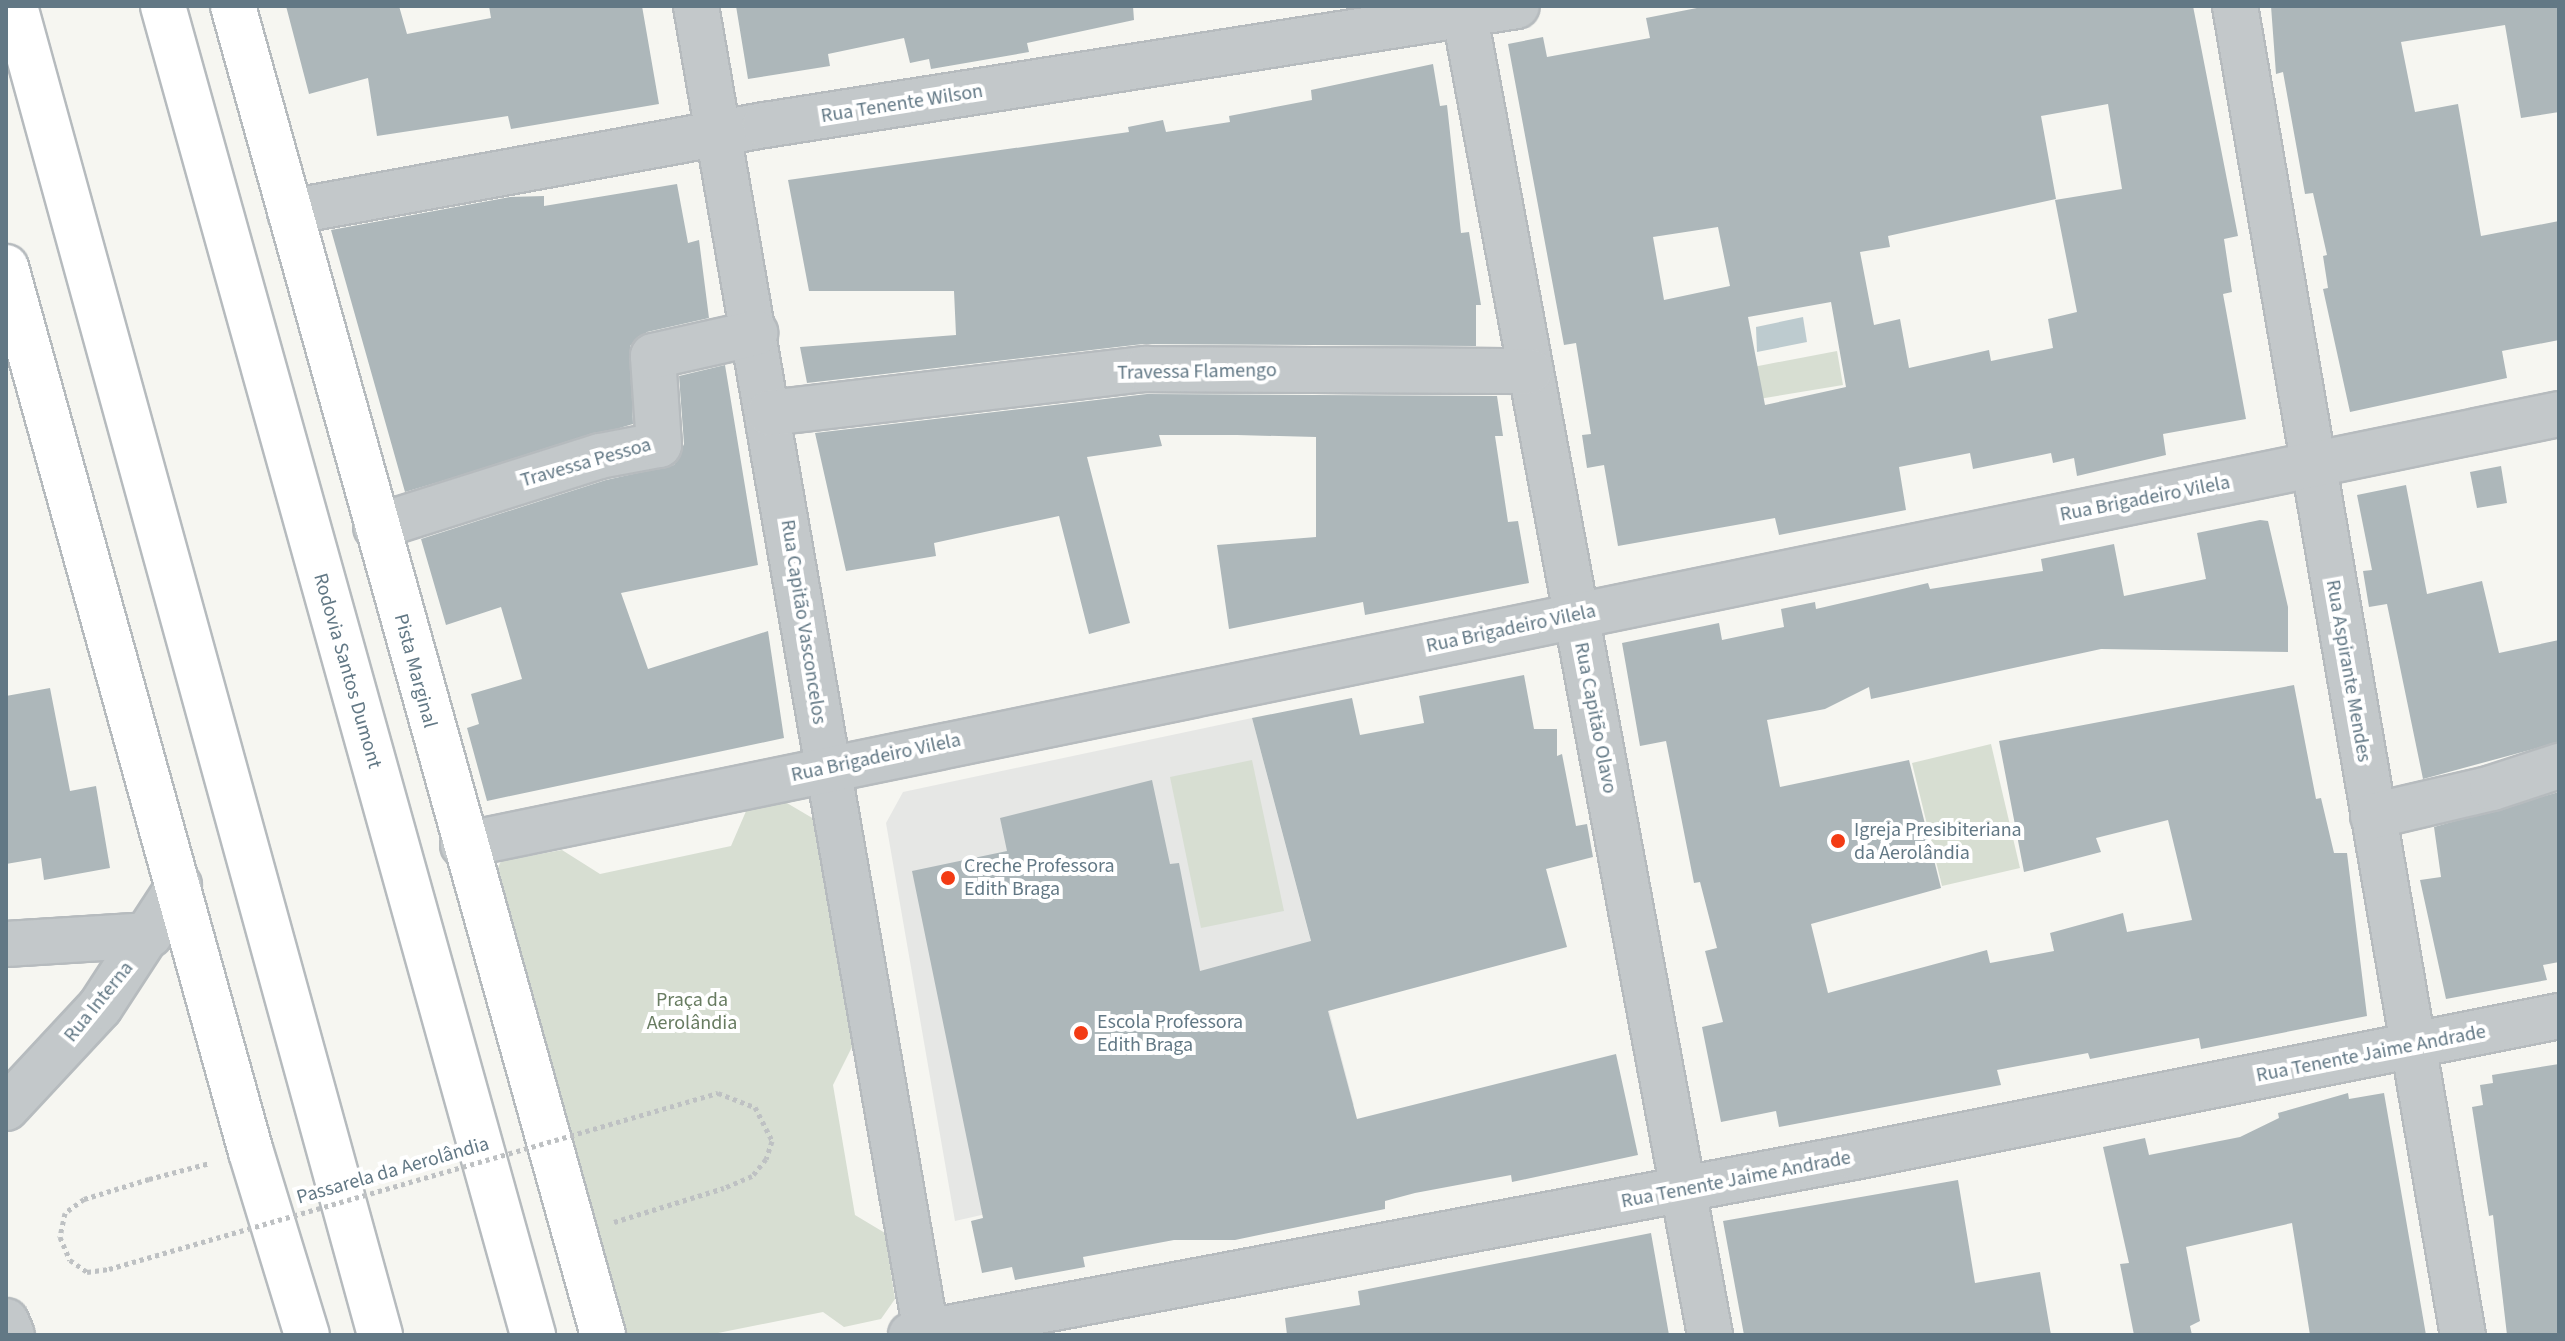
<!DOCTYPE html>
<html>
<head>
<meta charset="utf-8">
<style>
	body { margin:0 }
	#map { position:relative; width:2565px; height:1341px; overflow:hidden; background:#f6f6f1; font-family:"Source Sans 3",sans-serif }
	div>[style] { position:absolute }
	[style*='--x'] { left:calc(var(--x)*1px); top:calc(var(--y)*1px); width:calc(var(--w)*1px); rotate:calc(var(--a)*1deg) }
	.built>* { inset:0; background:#e6e7e5 }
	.green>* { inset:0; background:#d7ded2 }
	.water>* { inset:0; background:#bdcbcf }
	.building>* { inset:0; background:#adb7ba }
	.path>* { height:5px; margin-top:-2.5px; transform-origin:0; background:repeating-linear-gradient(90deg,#bec1c3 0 4px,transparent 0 8px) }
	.roads { filter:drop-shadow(2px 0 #b6bbbe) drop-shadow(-2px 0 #b6bbbe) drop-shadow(0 2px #b6bbbe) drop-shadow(0 -2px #b6bbbe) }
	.minor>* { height:44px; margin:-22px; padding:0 22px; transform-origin:22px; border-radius:22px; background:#c3c8ca }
	.major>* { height:44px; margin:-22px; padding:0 22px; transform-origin:22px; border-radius:22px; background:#fff }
	.highway>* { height:44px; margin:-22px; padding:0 22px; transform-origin:22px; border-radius:22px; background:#fff }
	.path-bridge>* { height:5px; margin-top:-2.5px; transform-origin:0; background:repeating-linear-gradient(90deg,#bec1c3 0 4px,transparent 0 8px) }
	.dots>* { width:22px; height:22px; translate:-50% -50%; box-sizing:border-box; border:4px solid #fff; border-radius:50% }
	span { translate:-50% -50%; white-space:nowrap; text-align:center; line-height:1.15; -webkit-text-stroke:8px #fff; paint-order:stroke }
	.street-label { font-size:20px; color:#627885 }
	.poi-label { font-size:20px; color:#627885 }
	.left { translate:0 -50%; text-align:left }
	.park-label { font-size:20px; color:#687c61 }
	.frame { position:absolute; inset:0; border:8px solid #627885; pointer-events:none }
</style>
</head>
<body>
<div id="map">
	<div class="built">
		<div style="clip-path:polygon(1252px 718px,1354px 1105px,1065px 1175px,1069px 1195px,955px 1221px,886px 823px,903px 792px)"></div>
	</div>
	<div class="green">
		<div style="clip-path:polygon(1837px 351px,1843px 385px,1759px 399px,1753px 367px)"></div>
		<div style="clip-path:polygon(1991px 744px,2020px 868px,1942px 886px,1912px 763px)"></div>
		<div style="clip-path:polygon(1252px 760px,1284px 911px,1201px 928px,1170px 777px)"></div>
		<div style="clip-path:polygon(775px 796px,814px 819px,854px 1043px,833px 1085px,855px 1215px,885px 1233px,895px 1299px,881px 1319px,844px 1327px,823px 1312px,708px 1335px,624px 1335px,492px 881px,501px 861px,562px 850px,600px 874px,731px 846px,750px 802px)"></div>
	</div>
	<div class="water">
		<div style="clip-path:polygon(1803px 317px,1807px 342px,1757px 352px,1756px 327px)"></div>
	</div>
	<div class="building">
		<div style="clip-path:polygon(286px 6px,399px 6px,407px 34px,491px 18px,489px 6px,642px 6px,659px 104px,511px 129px,508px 116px,377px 136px,368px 78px,309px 94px)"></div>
		<div style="clip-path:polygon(736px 6px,1133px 6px,1134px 20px,1027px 43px,1029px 52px,931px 69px,929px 59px,910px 63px,904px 38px,828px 54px,830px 66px,748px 79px)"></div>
		<div style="clip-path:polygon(evenodd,1707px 6px,2193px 6px,2238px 236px,2224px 239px,2232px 292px,2223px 294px,2246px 419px,2163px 434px,2166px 455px,2077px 476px,2074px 458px,2053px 463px,2051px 453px,1973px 469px,1970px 453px,1899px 467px,1906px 510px,1779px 535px,1775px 518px,1618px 546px,1604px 465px,1587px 468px,1582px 435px,1591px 434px,1576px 343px,1564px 345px,1508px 44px,1543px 37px,1547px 57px,1650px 38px,1646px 18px,1707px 6px,2108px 104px,2122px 189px,2055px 200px,2077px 312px,2048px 319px,2053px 348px,1991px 361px,1989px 350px,1909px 368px,1900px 319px,1874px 325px,1860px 252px,1890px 247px,1888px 236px,2056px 199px,2041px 116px,2108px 104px,1707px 6px,1718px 227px,1730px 286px,1664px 300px,1653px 237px,1718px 227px,1707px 6px,1831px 302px,1846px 387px,1765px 405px,1748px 317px,1831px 302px)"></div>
		<div style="clip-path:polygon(2271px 6px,2559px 6px,2559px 112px,2521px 118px,2505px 25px,2401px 42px,2415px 112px,2458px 104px,2481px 236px,2559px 221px,2559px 340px,2502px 351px,2507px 378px,2350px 412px,2323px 289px,2328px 288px,2323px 256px,2327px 255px,2313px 193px,2305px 194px,2283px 72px,2276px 74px)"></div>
		<div style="clip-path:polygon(1433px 64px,1440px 106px,1447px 105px,1461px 233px,1469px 232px,1481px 305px,1476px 305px,1476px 346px,1143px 344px,807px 383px,800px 347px,956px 335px,954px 291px,809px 291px,788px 180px,1129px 132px,1128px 127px,1163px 120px,1166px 132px,1230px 122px,1229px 116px,1312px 100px,1311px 90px)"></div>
		<div style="clip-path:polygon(677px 184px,688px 243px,699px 240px,709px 318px,647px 332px,630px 346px,633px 424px,405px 492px,331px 230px,510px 197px,544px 196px,544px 206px)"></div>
		<div style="clip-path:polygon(725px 365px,758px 565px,621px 593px,648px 669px,768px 631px,784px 738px,487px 801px,467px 728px,479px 724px,471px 694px,522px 679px,501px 607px,446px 625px,421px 539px,606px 480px,674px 465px,684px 444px,679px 376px)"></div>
		<div style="clip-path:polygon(1147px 394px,1497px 396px,1503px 436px,1495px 436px,1508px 522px,1518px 521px,1529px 583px,1365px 615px,1363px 602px,1229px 629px,1217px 545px,1316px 537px,1316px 437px,1237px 435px,1159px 435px,1162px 446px,1087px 457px,1130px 623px,1089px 634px,1059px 516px,934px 543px,936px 556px,846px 571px,815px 433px)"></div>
		<div style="clip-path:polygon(2501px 466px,2507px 503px,2477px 508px,2470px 472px)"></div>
		<div style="clip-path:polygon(2406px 485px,2427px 594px,2482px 581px,2499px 653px,2559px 640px,2559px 742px,2423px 779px,2387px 604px,2369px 607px,2363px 571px,2372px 570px,2357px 495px)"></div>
		<div style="clip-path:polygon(2260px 520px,2268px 521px,2288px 607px,2288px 652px,2101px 649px,1871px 699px,1869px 687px,1825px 709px,1767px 720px,1780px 787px,1909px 760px,1941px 888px,1811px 924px,1828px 993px,1987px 950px,1990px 963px,2054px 951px,2050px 933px,2123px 913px,2127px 932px,2192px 920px,2168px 820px,2096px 838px,2101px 852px,2024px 872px,1999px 741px,2294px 685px,2316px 799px,2321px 798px,2334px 853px,2347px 853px,2367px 1016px,2201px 1049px,2199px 1038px,2090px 1059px,2088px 1053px,1997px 1070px,2001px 1085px,1779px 1127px,1776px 1111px,1721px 1122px,1702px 1027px,1723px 1022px,1705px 951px,1717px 948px,1700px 882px,1694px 883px,1666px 741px,1640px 746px,1622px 643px,1719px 623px,1722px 640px,1784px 627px,1781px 609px,1815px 602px,1816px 609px,1928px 583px,1930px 589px,2043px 571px,2041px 559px,2114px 544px,2124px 596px,2206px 579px,2197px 533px)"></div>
		<div style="clip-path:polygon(1524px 675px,1534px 729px,1557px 729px,1557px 756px,1562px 754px,1576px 826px,1587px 824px,1593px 857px,1546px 869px,1567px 947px,1328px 1011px,1357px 1119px,1616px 1054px,1638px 1155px,1512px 1182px,1511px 1175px,1415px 1193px,1385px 1201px,1385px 1209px,1235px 1240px,1174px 1240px,1083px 1257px,1085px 1267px,1015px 1280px,1012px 1267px,982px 1273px,971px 1221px,983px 1218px,912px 871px,1007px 851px,1000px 818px,1152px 780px,1170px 864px,1179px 863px,1200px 971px,1311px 941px,1252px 718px,1352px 698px,1360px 735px,1424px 723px,1419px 696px)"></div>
		<div style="clip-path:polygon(50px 688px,70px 791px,96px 786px,110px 868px,44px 880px,41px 858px,6px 864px,6px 696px)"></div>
		<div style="clip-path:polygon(2559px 792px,2559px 962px,2543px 965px,2547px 980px,2446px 999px,2420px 880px,2441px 877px,2434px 827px)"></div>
		<div style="clip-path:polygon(2559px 1064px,2559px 1335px,2507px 1335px,2493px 1215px,2489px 1216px,2472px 1107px,2483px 1105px,2480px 1085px,2493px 1083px,2492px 1075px)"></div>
		<div style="clip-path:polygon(2348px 1093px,2349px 1099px,2384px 1093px,2426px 1335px,2310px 1335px,2292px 1223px,2186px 1247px,2200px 1321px,2190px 1326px,2192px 1335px,2134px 1335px,2120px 1264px,2129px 1263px,2103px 1147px,2145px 1138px,2149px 1155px,2240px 1137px,2279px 1118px,2278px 1113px)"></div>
		<div style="clip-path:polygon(1958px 1180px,1975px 1283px,2040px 1272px,2051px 1335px,1744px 1335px,1723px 1221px)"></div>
		<div style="clip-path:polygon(1651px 1233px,1669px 1335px,1287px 1335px,1285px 1318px,1360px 1305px,1358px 1291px)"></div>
	</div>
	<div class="path">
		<div style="--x:149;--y:1179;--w:63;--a:-14.7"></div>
		<div style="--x:614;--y:1222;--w:115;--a:-17.2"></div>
	</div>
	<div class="roads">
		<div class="minor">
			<div style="--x:696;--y:6;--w:1346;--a:80.16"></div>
			<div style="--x:1463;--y:6;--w:1352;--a:79.47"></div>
			<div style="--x:2235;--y:6;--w:1348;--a:80.27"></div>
			<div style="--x:290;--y:212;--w:483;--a:-10.4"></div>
			<div style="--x:765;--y:125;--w:761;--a:-8.99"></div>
			<div style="--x:769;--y:413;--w:380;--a:-6.7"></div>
			<div style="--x:1146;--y:369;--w:384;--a:0.3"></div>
			<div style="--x:376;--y:527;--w:235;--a:-17.6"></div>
			<div style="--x:600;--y:456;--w:60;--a:-10.6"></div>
			<div style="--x:659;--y:445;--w:89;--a:-93.9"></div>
			<div style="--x:653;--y:356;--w:105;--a:-12.7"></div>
			<div style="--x:2373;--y:816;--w:122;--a:-13.2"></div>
			<div style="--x:2492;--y:788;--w:71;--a:-18.2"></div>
			<div style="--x:463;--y:845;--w:2140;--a:-11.62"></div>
			<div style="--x:6;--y:944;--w:144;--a:-3.6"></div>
			<div style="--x:6;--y:1108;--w:138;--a:-47.1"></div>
			<div style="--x:100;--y:1007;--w:145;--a:-56.9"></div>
			<div style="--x:6;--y:1321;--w:15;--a:67"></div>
			<div style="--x:911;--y:1335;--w:960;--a:-10.69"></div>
			<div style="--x:1854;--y:1157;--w:719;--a:-11.31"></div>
		</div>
		<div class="major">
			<div style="--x:233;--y:6;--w:1380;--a:74.44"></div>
			<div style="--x:6;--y:267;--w:918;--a:74.53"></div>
			<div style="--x:251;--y:1152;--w:191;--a:73"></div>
		</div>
		<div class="highway">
			<div style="--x:15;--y:6;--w:1378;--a:74.64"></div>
			<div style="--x:163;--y:6;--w:1380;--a:74.44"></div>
		</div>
	</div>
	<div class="path-bridge">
		<div style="--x:149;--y:1179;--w:68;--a:162.9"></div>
		<div style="--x:84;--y:1199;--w:24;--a:144"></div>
		<div style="--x:65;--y:1213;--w:25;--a:102"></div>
		<div style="--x:60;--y:1237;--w:25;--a:67"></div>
		<div style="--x:70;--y:1260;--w:21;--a:35"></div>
		<div style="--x:87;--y:1272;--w:22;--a:-8"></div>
		<div style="--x:109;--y:1269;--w:634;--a:-16.12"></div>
		<div style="--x:718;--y:1093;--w:40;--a:21"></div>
		<div style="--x:755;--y:1107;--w:38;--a:63"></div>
		<div style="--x:772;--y:1141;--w:19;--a:108"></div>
		<div style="--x:766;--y:1159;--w:22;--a:129"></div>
		<div style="--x:752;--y:1176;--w:30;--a:157"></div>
	</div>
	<div class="dots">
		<div style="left:1838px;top:841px;background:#f33b14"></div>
		<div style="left:948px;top:878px;background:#f33b14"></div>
		<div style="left:1081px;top:1033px;background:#f33b14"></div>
	</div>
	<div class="street-label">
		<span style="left:902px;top:104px;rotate:-9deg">Rua Tenente Wilson</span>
		<span style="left:1197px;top:372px;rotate:-1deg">Travessa Flamengo</span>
		<span style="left:586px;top:463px;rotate:-16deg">Travessa Pessoa</span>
		<span style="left:2145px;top:499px;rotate:-11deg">Rua Brigadeiro Vilela</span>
		<span style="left:803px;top:622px;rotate:81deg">Rua Capitão Vasconcelos</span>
		<span style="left:1511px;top:629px;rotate:-12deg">Rua Brigadeiro Vilela</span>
		<span style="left:347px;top:671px;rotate:74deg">Rodovia Santos Dumont</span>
		<span style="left:415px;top:671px;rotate:75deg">Pista Marginal</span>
		<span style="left:2348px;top:671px;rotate:80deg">Rua Aspirante Mendes</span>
		<span style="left:1595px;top:718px;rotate:79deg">Rua Capitão Olavo</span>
		<span style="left:876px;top:758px;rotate:-12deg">Rua Brigadeiro Vilela</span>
		<span style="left:99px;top:1002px;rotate:-51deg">Rua Interna</span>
		<span style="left:2371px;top:1054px;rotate:-11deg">Rua Tenente Jaime Andrade</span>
		<span style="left:393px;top:1171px;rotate:-16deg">Passarela da Aerolândia</span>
		<span style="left:1736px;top:1180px;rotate:-11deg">Rua Tenente Jaime Andrade</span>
	</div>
	<div class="poi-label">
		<span class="left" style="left:1854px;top:842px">Igreja Presibiteriana<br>da Aerolândia</span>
		<span class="left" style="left:964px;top:878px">Creche Professora<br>Edith Braga</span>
		<span class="left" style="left:1097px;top:1034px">Escola Professora<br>Edith Braga</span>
	</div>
	<div class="park-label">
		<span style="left:692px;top:1012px">Praça da<br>Aerolândia</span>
	</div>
	<div class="frame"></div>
</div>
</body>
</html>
